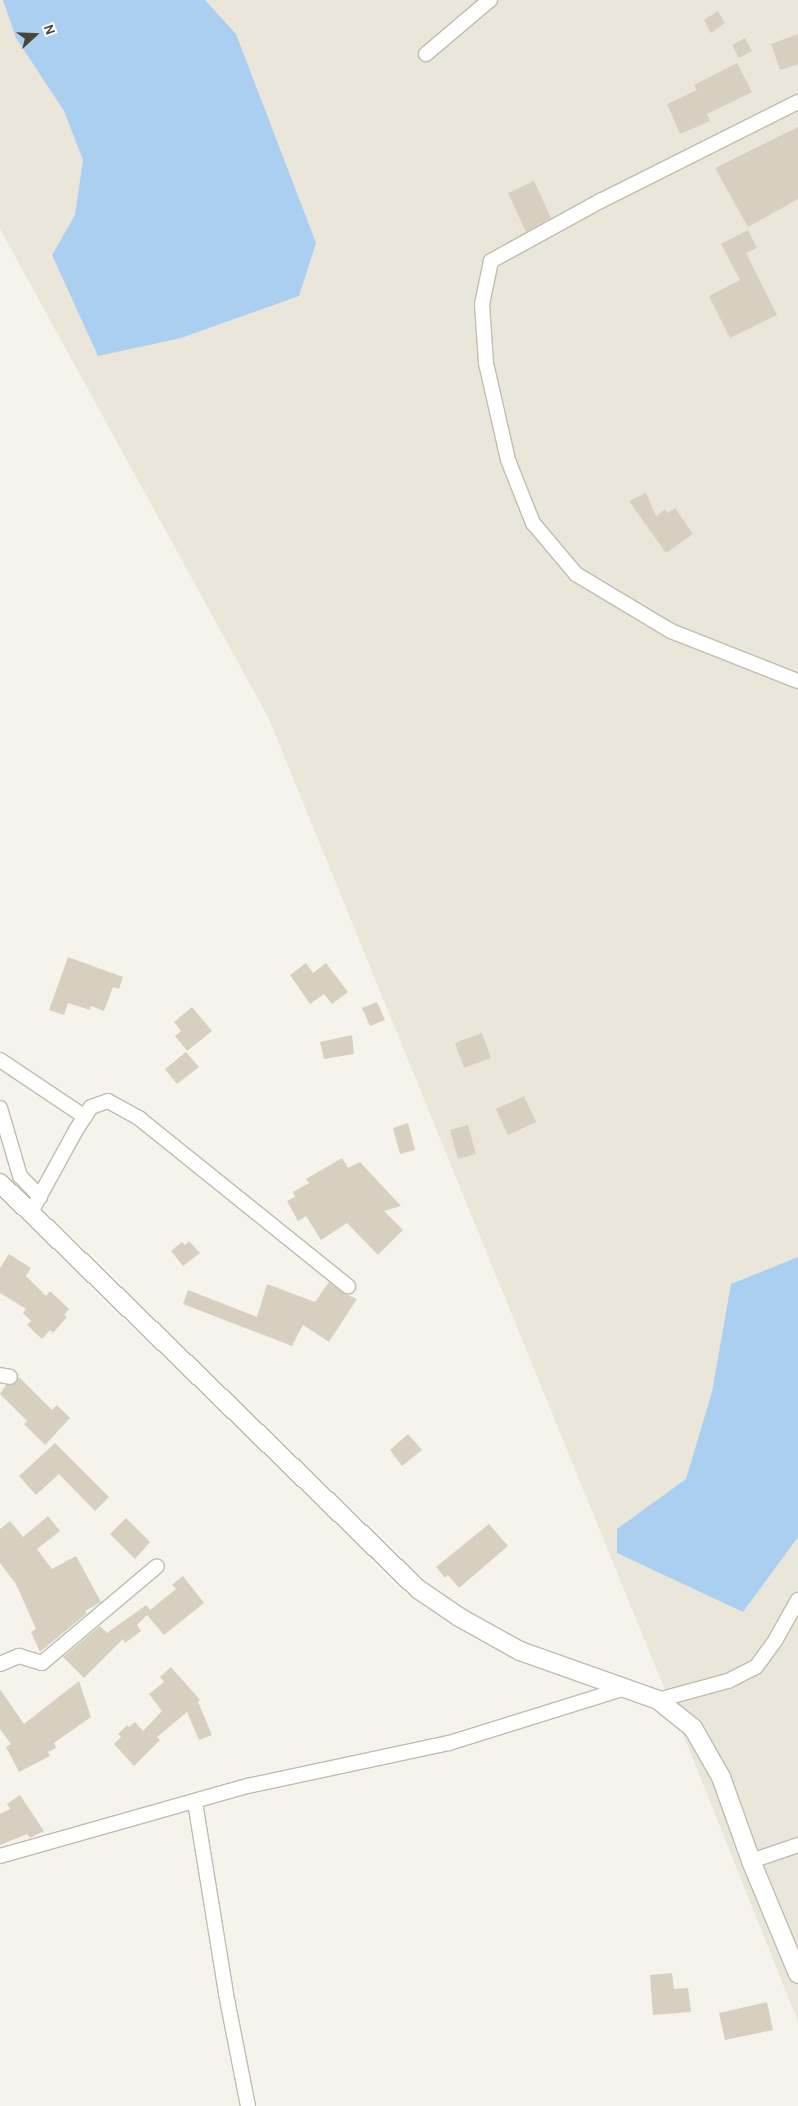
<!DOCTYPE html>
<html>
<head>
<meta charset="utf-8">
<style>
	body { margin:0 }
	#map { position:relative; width:798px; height:2106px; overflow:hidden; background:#f6f3ec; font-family:Karla,sans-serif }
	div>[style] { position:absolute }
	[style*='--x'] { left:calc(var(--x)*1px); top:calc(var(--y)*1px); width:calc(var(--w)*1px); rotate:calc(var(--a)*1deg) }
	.residential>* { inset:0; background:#eae6da }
	.water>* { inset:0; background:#aacff0 }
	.building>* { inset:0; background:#d7d0c1 }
	.roads { filter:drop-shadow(1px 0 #c1bcae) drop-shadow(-1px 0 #c1bcae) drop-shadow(0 1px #c1bcae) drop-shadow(0 -1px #c1bcae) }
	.minor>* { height:14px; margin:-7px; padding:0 7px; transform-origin:7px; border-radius:7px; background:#fff }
	.tertiary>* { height:18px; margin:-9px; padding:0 9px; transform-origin:9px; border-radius:9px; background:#fff }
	span { translate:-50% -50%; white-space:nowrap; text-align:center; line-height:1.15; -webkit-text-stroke:5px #fff; paint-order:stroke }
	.north { position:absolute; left:10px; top:10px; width:50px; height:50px; -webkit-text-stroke:4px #fff; paint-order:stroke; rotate:70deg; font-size:14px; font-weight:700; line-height:20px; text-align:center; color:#4a4539 }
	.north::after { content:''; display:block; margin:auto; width:18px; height:22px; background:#4a4539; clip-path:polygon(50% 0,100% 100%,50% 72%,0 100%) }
</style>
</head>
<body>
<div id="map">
	<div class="residential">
		<div style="clip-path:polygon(0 0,798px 0,798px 2022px,685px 1739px,269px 719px,0 229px)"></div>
	</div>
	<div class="water">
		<div style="clip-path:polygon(3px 0,205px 0,236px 34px,316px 243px,299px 296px,181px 338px,98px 356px,52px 255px,75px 215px,83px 160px,64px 111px,16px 38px)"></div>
		<div style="clip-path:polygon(798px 1257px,798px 1537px,743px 1612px,617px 1553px,617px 1529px,686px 1479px,712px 1392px,731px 1284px)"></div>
	</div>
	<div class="building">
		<div style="clip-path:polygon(718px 11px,725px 23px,711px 33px,704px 20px)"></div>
		<div style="clip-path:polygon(798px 34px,798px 64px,780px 70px,771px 44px)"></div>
		<div style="clip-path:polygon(745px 38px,752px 51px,739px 58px,732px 45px)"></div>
		<div style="clip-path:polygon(737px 63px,752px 92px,707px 114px,710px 121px,680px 134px,667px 104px,697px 90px,694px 85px)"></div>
		<div style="clip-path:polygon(798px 127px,798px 199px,748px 227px,715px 168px)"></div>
		<div style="clip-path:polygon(534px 181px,551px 218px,526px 232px,508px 193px)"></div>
		<div style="clip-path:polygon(748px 230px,757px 248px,746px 253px,777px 315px,730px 338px,709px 296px,740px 280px,721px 244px)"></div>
		<div style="clip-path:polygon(646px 493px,656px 516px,665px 509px,668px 513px,675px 508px,693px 534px,666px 553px,629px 501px)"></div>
		<div style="clip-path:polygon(68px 957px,123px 977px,119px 989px,113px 987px,104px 1011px,91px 1006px,90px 1010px,68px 1003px,64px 1015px,49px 1010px)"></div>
		<div style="clip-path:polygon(306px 963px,313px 973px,326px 963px,348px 992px,332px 1004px,324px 994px,310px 1004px,290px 975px)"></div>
		<div style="clip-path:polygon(377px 1002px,385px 1020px,370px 1026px,362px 1008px)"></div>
		<div style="clip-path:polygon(192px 1007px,212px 1031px,187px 1051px,175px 1036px,181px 1031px,174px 1022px)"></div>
		<div style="clip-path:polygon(482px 1033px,491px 1058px,464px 1068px,455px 1043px)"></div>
		<div style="clip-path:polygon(352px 1035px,354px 1054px,324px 1059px,320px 1042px)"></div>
		<div style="clip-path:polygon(186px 1052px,199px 1067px,177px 1084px,165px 1069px)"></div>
		<div style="clip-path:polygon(524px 1096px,536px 1122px,508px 1135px,496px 1109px)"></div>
		<div style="clip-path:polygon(408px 1123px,415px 1150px,400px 1154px,393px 1128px)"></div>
		<div style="clip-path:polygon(468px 1125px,476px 1154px,458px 1159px,450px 1130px)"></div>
		<div style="clip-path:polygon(342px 1158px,348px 1168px,360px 1162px,401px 1206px,384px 1211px,403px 1230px,378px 1255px,347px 1223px,321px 1240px,306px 1216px,298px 1221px,287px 1201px,295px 1197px,293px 1192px,309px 1183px,306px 1179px)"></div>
		<div style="clip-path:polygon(189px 1241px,200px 1253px,183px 1266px,171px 1251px,182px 1242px,185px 1245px)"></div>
		<div style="clip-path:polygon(9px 1254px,31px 1268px,26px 1276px,46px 1296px,50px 1291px,69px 1309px,64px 1315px,67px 1317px,53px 1333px,50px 1330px,42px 1339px,27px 1325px,31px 1321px,23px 1313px,26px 1309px,0 1293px,0 1268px)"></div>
		<div style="clip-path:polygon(329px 1282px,343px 1293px,357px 1299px,329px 1342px,303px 1325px,292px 1346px,183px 1304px,188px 1290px,257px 1317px,267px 1284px,315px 1302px)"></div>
		<div style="clip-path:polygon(19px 1377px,52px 1410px,57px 1405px,70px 1418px,45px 1445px,24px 1424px,27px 1421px,0 1394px,6px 1385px,16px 1383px)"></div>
		<div style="clip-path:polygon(408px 1434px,422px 1450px,402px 1466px,390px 1450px)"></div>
		<div style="clip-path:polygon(55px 1443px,109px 1497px,95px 1511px,59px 1474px,36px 1495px,19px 1476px)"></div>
		<div style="clip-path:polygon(48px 1516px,60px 1531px,37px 1549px,52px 1569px,76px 1556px,101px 1602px,85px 1611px,87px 1613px,40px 1652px,31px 1632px,36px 1629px,16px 1584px,0 1563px,0 1529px,10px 1521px,23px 1537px)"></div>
		<div style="clip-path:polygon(126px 1518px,150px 1542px,135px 1559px,110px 1534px)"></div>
		<div style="clip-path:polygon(489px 1524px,508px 1546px,459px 1588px,448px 1575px,445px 1578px,436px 1567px)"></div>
		<div style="clip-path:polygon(183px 1576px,204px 1603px,164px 1635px,147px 1615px,137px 1625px,141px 1631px,125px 1643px,123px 1639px,84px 1678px,63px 1657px,100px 1626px,107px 1633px,146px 1605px,150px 1610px,176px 1589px,172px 1585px)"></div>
		<div style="clip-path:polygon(171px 1667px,200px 1700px,198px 1702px,212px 1735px,199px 1740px,187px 1712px,157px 1737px,160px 1740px,134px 1766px,114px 1744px,121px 1737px,118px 1734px,127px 1725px,129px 1727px,135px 1722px,143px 1731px,162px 1711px,149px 1694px,164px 1682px,160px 1677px)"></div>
		<div style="clip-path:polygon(79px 1681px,91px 1717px,54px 1743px,56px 1748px,48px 1752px,50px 1756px,19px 1772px,6px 1747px,11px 1744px,0 1729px,0 1689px,24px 1724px)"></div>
		<div style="clip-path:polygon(20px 1795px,44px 1831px,30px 1838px,27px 1834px,0 1845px,0 1814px,10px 1809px,7px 1804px)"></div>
		<div style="clip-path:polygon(672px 1973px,674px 1989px,688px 1988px,691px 2012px,653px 2015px,650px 1975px)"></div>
		<div style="clip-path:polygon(767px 2002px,773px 2030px,725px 2040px,719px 2013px)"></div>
	</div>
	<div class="roads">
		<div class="minor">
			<div style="--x:426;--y:54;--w:84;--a:-40.2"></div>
			<div style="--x:798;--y:102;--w:219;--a:153.4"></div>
			<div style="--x:602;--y:200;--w:127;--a:151.2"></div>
			<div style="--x:491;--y:261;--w:44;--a:101.8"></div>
			<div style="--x:482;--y:304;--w:59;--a:86.1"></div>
			<div style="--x:486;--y:363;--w:99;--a:77.2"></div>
			<div style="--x:508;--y:460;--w:68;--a:68.4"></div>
			<div style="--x:533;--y:523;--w:67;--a:49.9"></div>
			<div style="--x:576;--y:574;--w:111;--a:31"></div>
			<div style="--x:671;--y:631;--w:136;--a:21.5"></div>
			<div style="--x:0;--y:1060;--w:102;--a:33.8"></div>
			<div style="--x:0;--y:1108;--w:71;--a:73.6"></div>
			<div style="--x:20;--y:1176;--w:29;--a:46"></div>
			<div style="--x:30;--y:1214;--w:96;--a:-61.3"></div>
			<div style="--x:76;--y:1130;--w:27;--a:-57"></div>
			<div style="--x:91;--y:1107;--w:18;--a:-19"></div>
			<div style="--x:108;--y:1101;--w:37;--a:29"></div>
			<div style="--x:140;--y:1119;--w:267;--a:38.8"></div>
			<div style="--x:0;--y:1375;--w:10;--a:11"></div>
			<div style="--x:0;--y:1664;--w:21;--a:-23"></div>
			<div style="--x:19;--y:1656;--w:24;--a:17"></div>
			<div style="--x:42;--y:1663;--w:150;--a:-40.1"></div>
			<div style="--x:658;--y:1700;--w:73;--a:-15.2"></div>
			<div style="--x:728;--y:1681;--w:31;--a:-27"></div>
			<div style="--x:756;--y:1667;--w:34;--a:-54"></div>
			<div style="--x:776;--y:1639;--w:45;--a:-60.6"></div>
			<div style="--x:195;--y:1802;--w:194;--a:80.8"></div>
			<div style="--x:226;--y:1994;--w:114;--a:78.9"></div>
			<div style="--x:0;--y:1856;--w:258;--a:-15.8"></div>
			<div style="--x:248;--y:1786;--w:206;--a:-12.1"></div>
			<div style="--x:449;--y:1743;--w:181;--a:-17.3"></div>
			<div style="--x:751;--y:1861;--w:50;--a:-18.8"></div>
		</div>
		<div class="tertiary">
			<div style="--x:0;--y:1183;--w:583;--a:44.17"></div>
			<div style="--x:418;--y:1589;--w:50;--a:34.3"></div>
			<div style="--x:459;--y:1617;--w:70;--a:29.1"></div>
			<div style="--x:520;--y:1651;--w:146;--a:19.5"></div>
			<div style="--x:658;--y:1700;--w:45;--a:38.7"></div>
			<div style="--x:693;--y:1728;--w:56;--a:60.3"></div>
			<div style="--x:721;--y:1777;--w:89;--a:70.3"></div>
			<div style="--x:751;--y:1861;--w:122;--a:67.4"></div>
		</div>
	</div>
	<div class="north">N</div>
</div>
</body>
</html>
